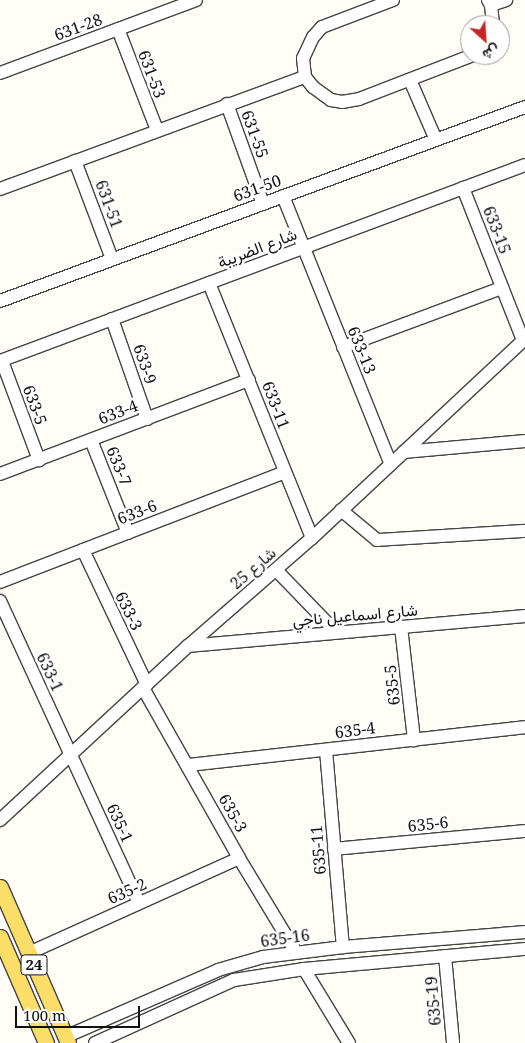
<!DOCTYPE html>
<html>
<head>
<meta charset="utf-8">
<style>
	body { margin:0 }
	#map { position:relative; width:525px; height:1043px; overflow:hidden; background:#fffdf5; font-family:"Noto Serif",Vazirmatn,serif }
	div>[style] { position:absolute }
	[style*='--x'] { left:calc(var(--x)*1px); top:calc(var(--y)*1px); width:calc(var(--w)*1px); rotate:calc(var(--a)*1deg) }
	.roads { filter:drop-shadow(1px 0 #444) drop-shadow(-1px 0 #444) drop-shadow(0 1px #444) drop-shadow(0 -1px #444) }
	.minor>* { height:12px; margin:-6px; padding:0 6px; transform-origin:6px; border-radius:6px; background:#fff }
	.major>* { height:15px; margin:-7.5px; padding:0 7.5px; transform-origin:7.5px; border-radius:7.5px; background:#fade69 }
	span { translate:-50% -50%; white-space:nowrap; text-align:center; line-height:1.15; -webkit-text-stroke:5px #fff; paint-order:stroke }
	.shield-label span { padding:1px 4px; background:#fff; border:1px solid; border-radius:4px; -webkit-text-stroke-width:0 }
	.shield-label { font-size:15px; color:#111; font-weight:700 }
	.street-label { font-size:16px; color:#111 }
	.north { position:absolute; left:460px; top:15px; width:50px; height:50px; box-sizing:border-box; background:#fff; border:1px solid #a0a0a0; border-radius:50%; rotate:154deg; font-size:14px; font-weight:700; line-height:20px; text-align:center; color:#111 }
	.north::after { content:''; display:block; margin:auto; width:18px; height:22px; background:#c52525; clip-path:polygon(50% 0,100% 100%,50% 72%,0 100%) }
	.scale { position:absolute; left:15px; top:1006px; width:125px; height:22px; box-sizing:border-box; border:2px solid #111; border-top:0; padding-left:6px; font-size:15px; line-height:18px; white-space:nowrap; color:#111; -webkit-text-stroke:4px #fff; paint-order:stroke }
</style>
</head>
<body>
<div id="map">
	<div class="roads">
		<div class="minor">
			<div style="--x:393;--y:0;--w:76;--a:159.2"></div>
			<div style="--x:322;--y:27;--w:13;--a:132"></div>
			<div style="--x:313;--y:37;--w:23;--a:115"></div>
			<div style="--x:303;--y:58;--w:19;--a:84"></div>
			<div style="--x:305;--y:77;--w:13;--a:51"></div>
			<div style="--x:313;--y:87;--w:22;--a:36"></div>
			<div style="--x:331;--y:100;--w:11;--a:10"></div>
			<div style="--x:342;--y:102;--w:17;--a:-10"></div>
			<div style="--x:359;--y:99;--w:122;--a:-21.1"></div>
			<div style="--x:488;--y:0;--w:6;--a:59"></div>
			<div style="--x:491;--y:5;--w:20;--a:84"></div>
			<div style="--x:491;--y:5;--w:16;--a:-18"></div>
			<div style="--x:118;--y:29;--w:108;--a:68.9"></div>
			<div style="--x:0;--y:73;--w:209;--a:-20.4"></div>
			<div style="--x:410;--y:80;--w:65;--a:66.6"></div>
			<div style="--x:227;--y:104;--w:106;--a:70.2"></div>
			<div style="--x:75;--y:161;--w:105;--a:69.3"></div>
			<div style="--x:463;--y:188;--w:163;--a:68.5"></div>
			<div style="--x:0;--y:189;--w:325;--a:-20.2"></div>
			<div style="--x:283;--y:196;--w:289;--a:68.1"></div>
			<div style="--x:209;--y:283;--w:275;--a:68"></div>
			<div style="--x:0;--y:301;--w:560;--a:-20.28"></div>
			<div style="--x:112;--y:319;--w:106;--a:70.7"></div>
			<div style="--x:343;--y:347;--w:170;--a:-20.4"></div>
			<div style="--x:0;--y:361;--w:560;--a:-20.47"></div>
			<div style="--x:2;--y:361;--w:106;--a:69.5"></div>
			<div style="--x:91;--y:440;--w:100;--a:68.3"></div>
			<div style="--x:404;--y:452;--w:121;--a:-5.2"></div>
			<div style="--x:0;--y:474;--w:266;--a:-20.7"></div>
			<div style="--x:341;--y:510;--w:47;--a:39.8"></div>
			<div style="--x:377;--y:540;--w:148;--a:-3.5"></div>
			<div style="--x:83;--y:550;--w:149;--a:64.6"></div>
			<div style="--x:276;--y:570;--w:86;--a:45.9"></div>
			<div style="--x:0;--y:582;--w:305;--a:-21.1"></div>
			<div style="--x:0;--y:601;--w:332;--a:65.3"></div>
			<div style="--x:401;--y:627;--w:114;--a:83.4"></div>
			<div style="--x:188;--y:646;--w:338;--a:-5.1"></div>
			<div style="--x:143;--y:688;--w:195;--a:60.5"></div>
			<div style="--x:239;--y:858;--w:110;--a:58.8"></div>
			<div style="--x:326;--y:750;--w:198;--a:85.1"></div>
			<div style="--x:188;--y:765;--w:339;--a:-6.4"></div>
			<div style="--x:0;--y:820;--w:256;--a:-42.8"></div>
			<div style="--x:188;--y:646;--w:164;--a:-41.1"></div>
			<div style="--x:312;--y:538;--w:291;--a:-43.1"></div>
			<div style="--x:334;--y:849;--w:192;--a:-5.4"></div>
			<div style="--x:29;--y:953;--w:230;--a:-24.3"></div>
			<div style="--x:445;--y:956;--w:87;--a:84.7"></div>
			<div style="--x:304;--y:969;--w:87;--a:58.7"></div>
			<div style="--x:65;--y:1037;--w:167;--a:-23.6"></div>
			<div style="--x:218;--y:970;--w:47;--a:-16.1"></div>
			<div style="--x:263;--y:957;--w:81;--a:-7.1"></div>
			<div style="--x:343;--y:947;--w:183;--a:-4.7"></div>
			<div style="--x:95;--y:1043;--w:153;--a:-24.4"></div>
			<div style="--x:234;--y:980;--w:71;--a:-8.9"></div>
			<div style="--x:304;--y:969;--w:222;--a:-5.2"></div>
		</div>
		<div class="major">
			<div style="--x:0;--y:887;--w:170;--a:66.4"></div>
			<div style="--x:0;--y:937;--w:116;--a:66.5"></div>
		</div>
	</div>
	<div class="shield-label">
		<span style="left:34px;top:965px">24</span>
	</div>
	<div class="street-label">
		<span style="left:78px;top:27px;rotate:-20deg">631-28</span>
		<span style="left:152px;top:74px;rotate:69deg">631-53</span>
		<span style="left:255px;top:134px;rotate:70deg">631-55</span>
		<span style="left:257px;top:188px;rotate:-20deg">631-50</span>
		<span style="left:109px;top:204px;rotate:70deg">631-51</span>
		<span style="left:497px;top:230px;rotate:69deg">633-15</span>
		<span style="left:257px;top:248px;rotate:-21deg">شارع الضريبة</span>
		<span style="left:362px;top:350px;rotate:68deg">633-13</span>
		<span style="left:145px;top:364px;rotate:71deg">633-9</span>
		<span style="left:35px;top:405px;rotate:70deg">633-5</span>
		<span style="left:276px;top:405px;rotate:69deg">633-11</span>
		<span style="left:118px;top:412px;rotate:-21deg">633-4</span>
		<span style="left:119px;top:466px;rotate:68deg">633-7</span>
		<span style="left:137px;top:512px;rotate:-21deg">633-6</span>
		<span style="left:253px;top:568px;rotate:-41deg">شارع 25</span>
		<span style="left:129px;top:611px;rotate:64deg">633-3</span>
		<span style="left:355px;top:615px;rotate:-5deg">شارع اسماعيل ناجي</span>
		<span style="left:50px;top:672px;rotate:65deg">633-1</span>
		<span style="left:392px;top:685px;rotate:-96deg">635-5</span>
		<span style="left:355px;top:730px;rotate:-7deg">635-4</span>
		<span style="left:233px;top:813px;rotate:61deg">635-3</span>
		<span style="left:120px;top:823px;rotate:65deg">635-1</span>
		<span style="left:428px;top:824px;rotate:-6deg">635-6</span>
		<span style="left:318px;top:850px;rotate:-95deg">635-11</span>
		<span style="left:127px;top:891px;rotate:-24deg">635-2</span>
		<span style="left:285px;top:938px;rotate:-8deg">635-16</span>
		<span style="left:433px;top:1001px;rotate:-95deg">635-19</span>
	</div>
	<div class="north">ش</div>
	<div class="scale">100 m</div>
</div>
</body>
</html>
